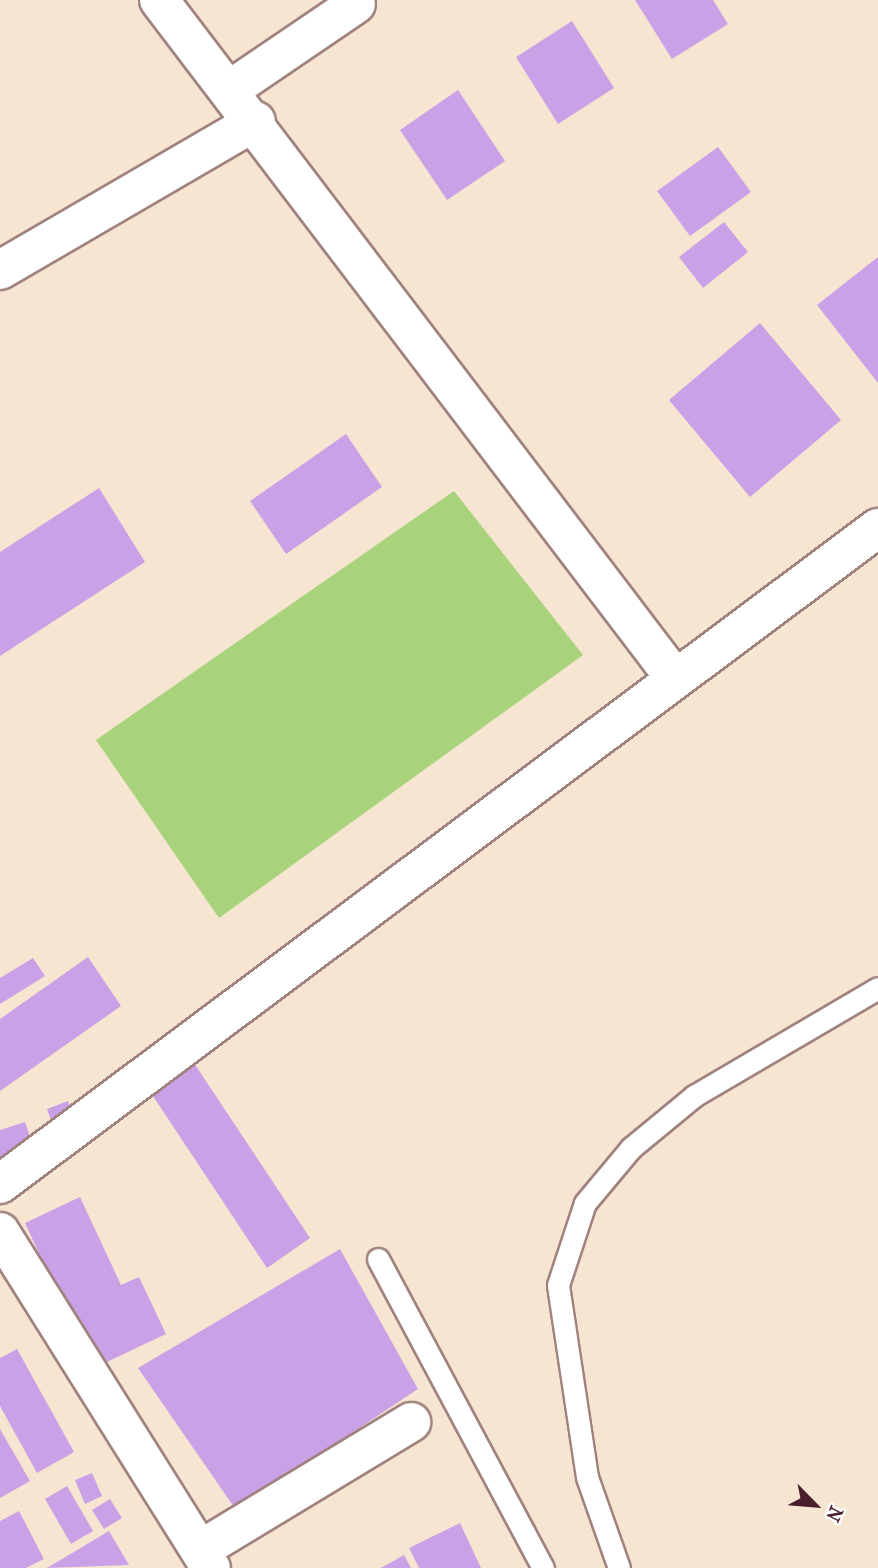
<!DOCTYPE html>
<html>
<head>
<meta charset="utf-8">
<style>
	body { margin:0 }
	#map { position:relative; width:878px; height:1568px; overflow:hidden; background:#f6e6d1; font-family:"IM FELL French Canon",serif }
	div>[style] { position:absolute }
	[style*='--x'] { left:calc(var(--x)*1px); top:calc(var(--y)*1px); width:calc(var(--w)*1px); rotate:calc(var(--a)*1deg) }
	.green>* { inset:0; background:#a9d27d }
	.building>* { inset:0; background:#caa1e7 }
	.roads { filter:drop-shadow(2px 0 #a0827e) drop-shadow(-2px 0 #a0827e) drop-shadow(0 2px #a0827e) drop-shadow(0 -2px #a0827e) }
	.service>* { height:21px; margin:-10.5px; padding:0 10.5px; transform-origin:10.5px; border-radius:10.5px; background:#fff }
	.minor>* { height:38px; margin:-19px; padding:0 19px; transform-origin:19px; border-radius:19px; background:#fff }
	span { translate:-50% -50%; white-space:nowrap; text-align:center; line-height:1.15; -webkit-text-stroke:6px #fff; paint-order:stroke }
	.north { position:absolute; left:780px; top:1470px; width:70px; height:70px; -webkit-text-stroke:5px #fff; paint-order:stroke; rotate:115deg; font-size:19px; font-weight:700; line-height:28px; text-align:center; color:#4a1f2b }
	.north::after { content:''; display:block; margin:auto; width:24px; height:32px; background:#4a1f2b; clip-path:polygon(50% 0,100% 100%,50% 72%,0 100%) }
</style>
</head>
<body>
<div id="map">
	<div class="green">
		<div style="clip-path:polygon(454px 491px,583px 655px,219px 918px,96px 740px)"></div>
	</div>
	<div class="building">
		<div style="clip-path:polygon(635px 0,713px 0,728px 24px,672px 59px)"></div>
		<div style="clip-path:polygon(572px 21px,614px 88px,558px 124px,516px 57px)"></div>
		<div style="clip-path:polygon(458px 90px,505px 161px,447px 200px,400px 130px)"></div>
		<div style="clip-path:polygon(718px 147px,751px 192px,690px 236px,657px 191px)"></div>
		<div style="clip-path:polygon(724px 222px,748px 252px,703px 288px,679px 257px)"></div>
		<div style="clip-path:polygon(878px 257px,878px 383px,817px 305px)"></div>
		<div style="clip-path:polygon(760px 323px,841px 420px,750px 497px,669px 400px)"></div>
		<div style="clip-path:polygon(346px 434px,382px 487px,286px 554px,250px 501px)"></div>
		<div style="clip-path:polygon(99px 488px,145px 562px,0 656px,0 552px)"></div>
		<div style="clip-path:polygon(88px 957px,121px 1006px,0 1091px,0 1019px)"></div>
		<div style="clip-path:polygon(33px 958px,45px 976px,0 1004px,0 978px)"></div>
		<div style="clip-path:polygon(192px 1060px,310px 1238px,267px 1268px,149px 1090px)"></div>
		<div style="clip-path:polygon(68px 1101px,77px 1126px,56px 1134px,47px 1109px)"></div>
		<div style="clip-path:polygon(25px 1122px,34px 1148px,0 1159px,0 1130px)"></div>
		<div style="clip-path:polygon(80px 1197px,121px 1285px,139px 1277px,166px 1334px,92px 1369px,25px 1223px)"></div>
		<div style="clip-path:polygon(340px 1249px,418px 1389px,236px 1510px,138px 1368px)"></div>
		<div style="clip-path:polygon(17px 1349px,74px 1452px,37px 1473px,0 1406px,0 1358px)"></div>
		<div style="clip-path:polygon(0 1429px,30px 1481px,0 1498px)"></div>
		<div style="clip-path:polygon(92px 1473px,102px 1496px,85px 1504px,75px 1480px)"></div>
		<div style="clip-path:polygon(67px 1486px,93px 1531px,71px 1544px,45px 1499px)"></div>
		<div style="clip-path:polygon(110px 1499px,122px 1518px,104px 1529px,92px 1510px)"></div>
		<div style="clip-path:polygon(19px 1511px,44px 1559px,26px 1568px,0 1568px,0 1521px)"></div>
		<div style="clip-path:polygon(460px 1523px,481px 1568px,419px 1568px,409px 1548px)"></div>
		<div style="clip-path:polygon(109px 1531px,129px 1565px,47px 1568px)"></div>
		<div style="clip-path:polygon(404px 1555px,411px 1568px,381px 1568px)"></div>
	</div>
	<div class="roads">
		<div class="service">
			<div style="--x:378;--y:1259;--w:350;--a:61.9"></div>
			<div style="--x:619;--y:1568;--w:96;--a:-109.4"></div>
			<div style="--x:587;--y:1477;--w:194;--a:-98.6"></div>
			<div style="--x:558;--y:1285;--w:86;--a:-71.8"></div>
			<div style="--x:585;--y:1203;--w:72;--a:-50.1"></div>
			<div style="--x:631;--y:1148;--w:82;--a:-39.5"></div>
			<div style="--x:694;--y:1096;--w:213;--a:-30.4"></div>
		</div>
		<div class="minor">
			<div style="--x:159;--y:0;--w:851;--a:52.74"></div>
			<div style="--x:231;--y:89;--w:151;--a:-34.2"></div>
			<div style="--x:0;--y:270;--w:296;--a:-30.2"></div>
			<div style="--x:0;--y:1184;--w:1096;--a:-36.77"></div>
			<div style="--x:0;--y:1232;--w:397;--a:57.9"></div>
			<div style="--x:200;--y:1550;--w:247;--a:-31.2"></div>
		</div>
	</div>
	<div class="north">N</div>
</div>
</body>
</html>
